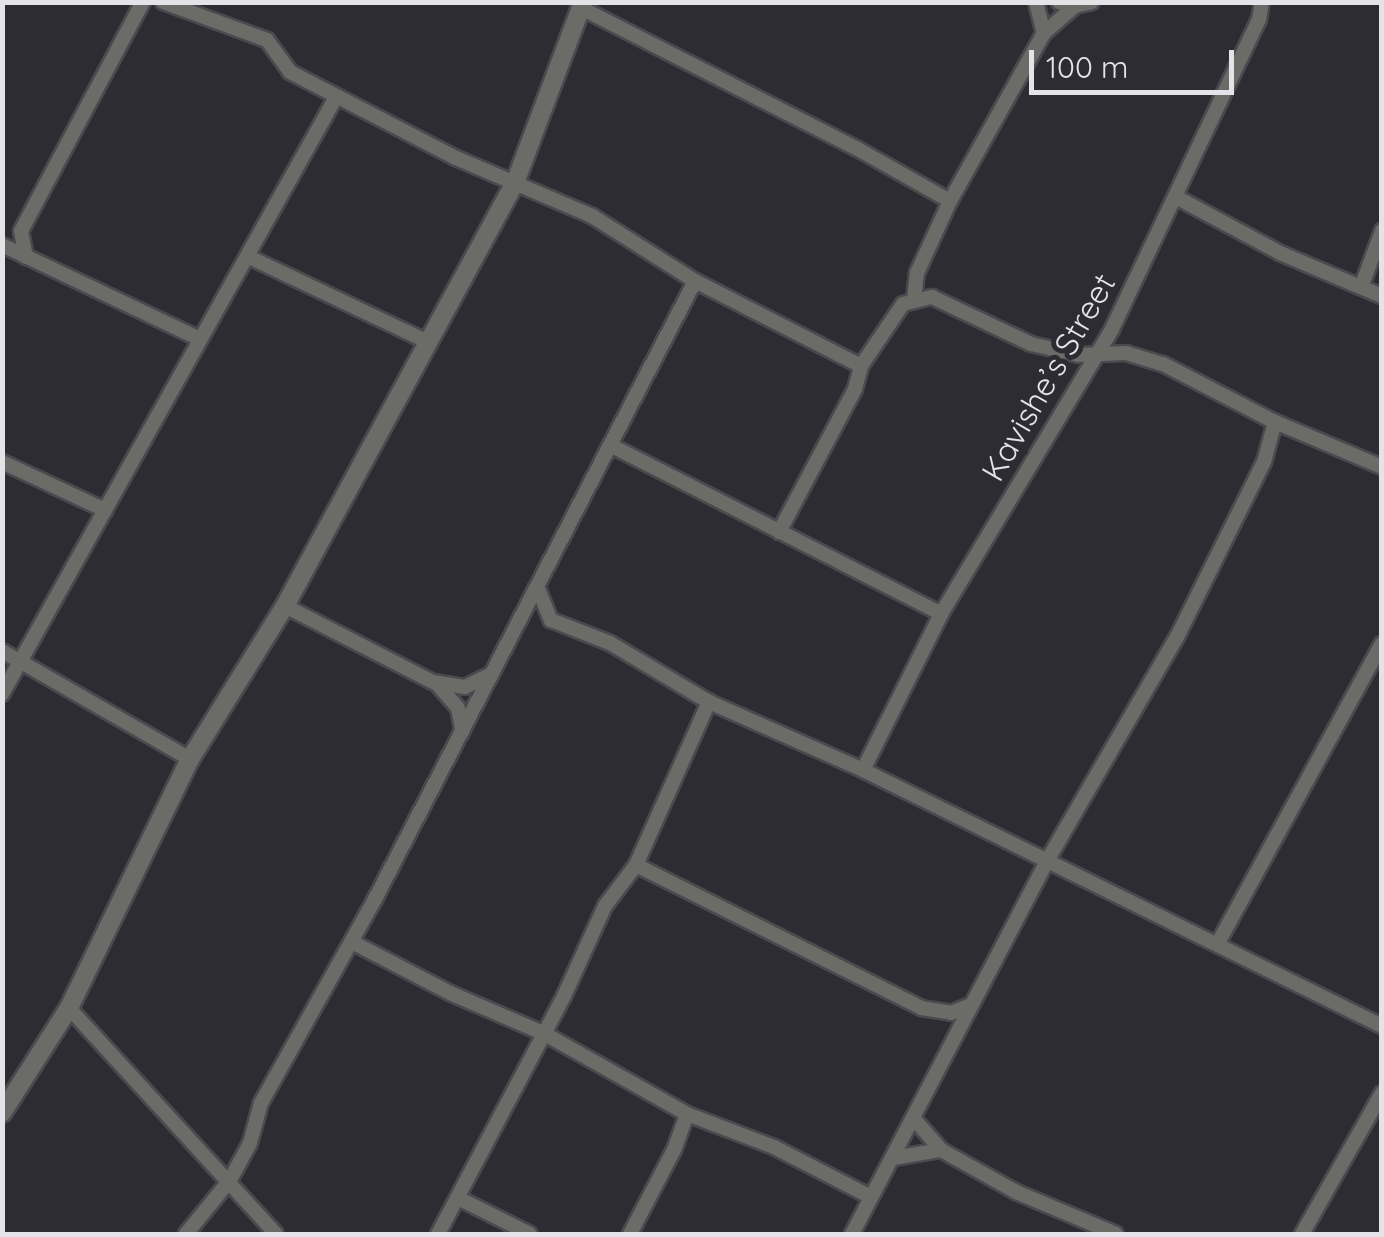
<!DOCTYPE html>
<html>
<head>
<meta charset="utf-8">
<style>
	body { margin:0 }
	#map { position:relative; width:1384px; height:1237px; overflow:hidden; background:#2d2c33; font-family:Quicksand,sans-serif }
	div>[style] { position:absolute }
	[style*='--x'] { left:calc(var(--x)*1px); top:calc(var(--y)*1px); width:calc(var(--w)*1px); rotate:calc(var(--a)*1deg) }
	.roads { filter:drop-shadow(2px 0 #4a4950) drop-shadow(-2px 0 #4a4950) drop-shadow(0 2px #4a4950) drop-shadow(0 -2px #4a4950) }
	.minor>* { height:14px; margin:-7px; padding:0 7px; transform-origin:7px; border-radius:7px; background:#6b6b67 }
	.tertiary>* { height:18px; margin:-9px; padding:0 9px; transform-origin:9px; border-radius:9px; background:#6b6b67 }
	span { translate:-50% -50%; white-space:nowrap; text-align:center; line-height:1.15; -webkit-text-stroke:10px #2d2c33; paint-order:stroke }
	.street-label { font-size:32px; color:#e4e3e8 }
	.frame { position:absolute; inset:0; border:5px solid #e4e3e8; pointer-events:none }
	.scale { position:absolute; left:1029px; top:50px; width:205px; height:45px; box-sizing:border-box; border:5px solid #e4e3e8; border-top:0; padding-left:12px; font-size:30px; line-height:35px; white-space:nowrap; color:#e4e3e8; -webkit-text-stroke:8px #2d2c33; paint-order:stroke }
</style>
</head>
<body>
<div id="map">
	<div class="roads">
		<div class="minor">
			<div style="--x:163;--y:2;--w:111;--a:20.1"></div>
			<div style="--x:267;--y:40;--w:39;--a:54"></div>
			<div style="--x:290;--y:72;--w:187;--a:27.4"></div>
			<div style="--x:456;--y:158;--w:148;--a:23.1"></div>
			<div style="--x:592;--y:216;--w:122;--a:32.3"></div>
			<div style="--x:695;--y:281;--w:186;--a:27.1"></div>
			<div style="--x:861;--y:366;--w:75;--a:-55.9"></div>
			<div style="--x:903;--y:304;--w:30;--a:-14"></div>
			<div style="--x:932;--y:297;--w:110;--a:25.4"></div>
			<div style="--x:1031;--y:344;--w:49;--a:12.9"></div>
			<div style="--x:1079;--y:355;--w:47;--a:-2.4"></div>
			<div style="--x:1126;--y:353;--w:39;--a:17"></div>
			<div style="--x:1163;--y:364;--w:126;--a:27.4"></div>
			<div style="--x:1275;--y:422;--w:116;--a:22.8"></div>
			<div style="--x:1036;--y:2;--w:32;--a:76"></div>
			<div style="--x:1059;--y:2;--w:16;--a:14"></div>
			<div style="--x:1075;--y:6;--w:17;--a:-13"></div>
			<div style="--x:581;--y:8;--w:309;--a:27"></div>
			<div style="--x:856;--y:148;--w:108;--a:29.4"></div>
			<div style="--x:1176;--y:197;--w:118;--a:28.3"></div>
			<div style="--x:1280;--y:253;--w:111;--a:22.9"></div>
			<div style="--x:2;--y:245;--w:217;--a:25.4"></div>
			<div style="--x:26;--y:257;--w:26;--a:-101"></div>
			<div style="--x:21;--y:231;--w:259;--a:-62"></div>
			<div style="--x:249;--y:257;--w:200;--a:25.4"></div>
			<div style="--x:1362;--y:285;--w:58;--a:-69.7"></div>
			<div style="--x:914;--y:300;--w:27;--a:-84"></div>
			<div style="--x:917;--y:273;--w:79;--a:-65.4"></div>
			<div style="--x:950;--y:201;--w:193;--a:-60.8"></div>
			<div style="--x:1044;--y:33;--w:41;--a:-41.1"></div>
			<div style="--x:610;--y:445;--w:372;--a:27"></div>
			<div style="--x:2;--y:462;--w:114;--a:25"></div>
			<div style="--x:779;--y:532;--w:162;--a:-62"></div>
			<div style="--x:855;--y:389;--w:24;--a:-75"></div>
			<div style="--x:537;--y:586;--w:37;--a:68"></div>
			<div style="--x:551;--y:620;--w:63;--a:21.3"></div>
			<div style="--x:610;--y:643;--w:115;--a:30.8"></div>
			<div style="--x:709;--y:702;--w:168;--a:23.8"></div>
			<div style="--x:863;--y:770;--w:579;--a:26.26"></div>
			<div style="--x:285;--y:606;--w:166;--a:27.2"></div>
			<div style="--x:433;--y:682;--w:32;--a:9"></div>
			<div style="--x:465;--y:687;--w:25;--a:-26"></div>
			<div style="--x:2;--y:651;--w:217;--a:29.9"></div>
			<div style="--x:438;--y:685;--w:30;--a:49"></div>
			<div style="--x:458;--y:708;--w:20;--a:79"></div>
			<div style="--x:2;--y:694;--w:684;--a:-60.77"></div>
			<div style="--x:863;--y:770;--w:174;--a:-63.4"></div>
			<div style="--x:941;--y:614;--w:332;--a:-59"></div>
			<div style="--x:1112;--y:329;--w:342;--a:-64.6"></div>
			<div style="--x:1259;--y:20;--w:18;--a:-81"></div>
			<div style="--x:636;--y:865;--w:319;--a:26.6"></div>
			<div style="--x:921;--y:1008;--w:30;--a:9"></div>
			<div style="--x:951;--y:1013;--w:22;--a:-22"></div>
			<div style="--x:352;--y:942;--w:110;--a:27.5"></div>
			<div style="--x:450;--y:993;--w:103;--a:23.3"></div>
			<div style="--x:545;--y:1034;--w:163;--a:29.4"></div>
			<div style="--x:687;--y:1114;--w:93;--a:20.8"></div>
			<div style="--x:774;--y:1147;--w:109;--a:27.3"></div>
			<div style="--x:1218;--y:943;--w:341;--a:-61.3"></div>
			<div style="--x:69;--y:1008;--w:306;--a:47.5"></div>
			<div style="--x:915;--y:1120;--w:40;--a:49"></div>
			<div style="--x:941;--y:1150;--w:86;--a:29.2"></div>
			<div style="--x:1016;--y:1192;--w:108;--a:22.8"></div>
			<div style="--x:893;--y:1158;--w:49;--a:-9.5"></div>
			<div style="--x:458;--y:1198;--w:80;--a:26.6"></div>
			<div style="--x:186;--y:1234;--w:70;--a:-50.8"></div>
			<div style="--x:230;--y:1180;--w:42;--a:-61.6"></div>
			<div style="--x:250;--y:1143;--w:41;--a:-74.6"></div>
			<div style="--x:261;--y:1103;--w:234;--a:-60.8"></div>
			<div style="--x:375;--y:899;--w:696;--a:-62.62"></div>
			<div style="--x:438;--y:1234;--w:269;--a:-62.1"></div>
			<div style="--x:564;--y:996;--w:99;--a:-65.5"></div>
			<div style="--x:605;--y:906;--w:51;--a:-52.9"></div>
			<div style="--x:636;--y:865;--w:179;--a:-65.9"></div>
			<div style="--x:630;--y:1234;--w:95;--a:-62.4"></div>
			<div style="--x:674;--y:1150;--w:38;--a:-70"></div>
			<div style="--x:852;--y:1234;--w:421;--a:-62.4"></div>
			<div style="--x:1047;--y:861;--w:259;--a:-59.9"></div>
			<div style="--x:1177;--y:637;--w:195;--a:-63.6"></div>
			<div style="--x:1264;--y:462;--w:41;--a:-74.6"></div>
			<div style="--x:1302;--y:1234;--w:162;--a:-60.4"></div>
		</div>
		<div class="tertiary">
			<div style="--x:2;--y:1113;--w:125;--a:-57.5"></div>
			<div style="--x:69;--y:1008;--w:277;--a:-64.1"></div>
			<div style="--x:190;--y:759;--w:180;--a:-58.2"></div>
			<div style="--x:285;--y:606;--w:481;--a:-61.5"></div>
			<div style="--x:515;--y:183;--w:193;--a:-69.4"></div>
		</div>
	</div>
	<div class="street-label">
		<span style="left:1048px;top:377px;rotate:-60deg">Kavishe’s Street</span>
	</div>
	<div class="frame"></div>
	<div class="scale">100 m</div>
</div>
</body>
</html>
